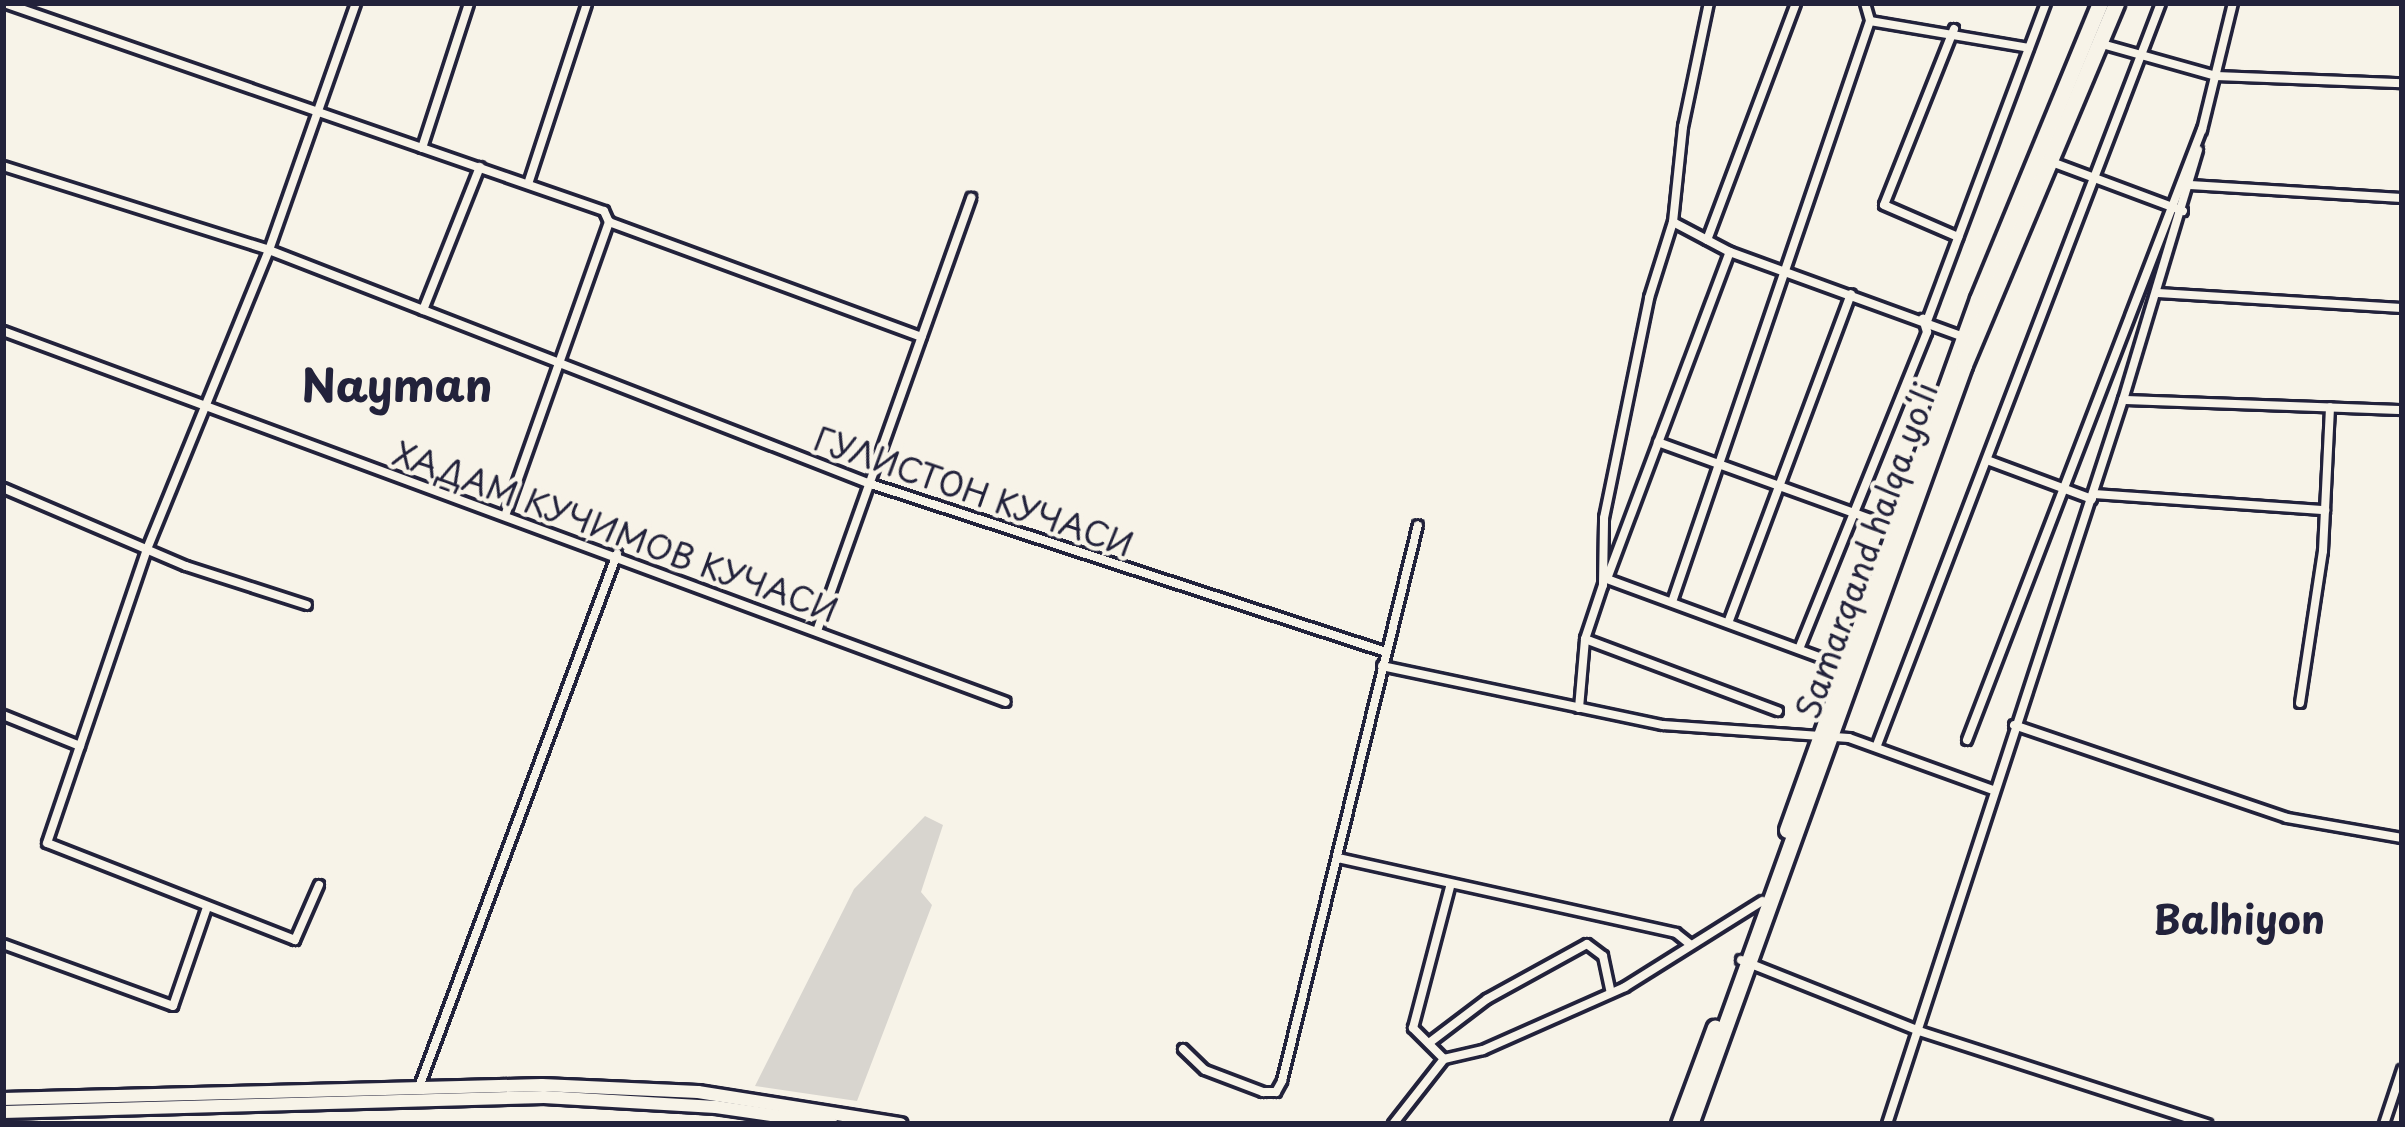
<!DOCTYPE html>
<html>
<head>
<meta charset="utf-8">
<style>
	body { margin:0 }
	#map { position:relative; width:2405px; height:1127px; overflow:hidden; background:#f7f3e8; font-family:"Playpen Sans",sans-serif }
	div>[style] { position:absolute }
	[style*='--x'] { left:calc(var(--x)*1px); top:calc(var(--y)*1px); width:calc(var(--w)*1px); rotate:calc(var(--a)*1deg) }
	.green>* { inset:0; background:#d8d5cf }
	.roads { filter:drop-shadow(3px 0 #22223b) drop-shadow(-3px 0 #22223b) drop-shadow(0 3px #22223b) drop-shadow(0 -3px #22223b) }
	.street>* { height:8px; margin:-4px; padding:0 4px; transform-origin:4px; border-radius:4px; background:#f7f3e8 }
	.primary>* { height:12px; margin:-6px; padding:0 6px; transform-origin:6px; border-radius:6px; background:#f7f3e8 }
	.highway>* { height:15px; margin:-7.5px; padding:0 7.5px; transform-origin:7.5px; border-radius:7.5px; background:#f7f3e8 }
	span { translate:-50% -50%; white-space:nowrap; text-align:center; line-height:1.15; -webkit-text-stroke:9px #f7f3e8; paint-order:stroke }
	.street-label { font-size:33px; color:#22223b }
	.quarter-label { font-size:39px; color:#22223b; font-weight:700 }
	.district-label { font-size:45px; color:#22223b; font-weight:700 }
	.frame { position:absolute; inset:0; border:6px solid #22223b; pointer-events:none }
</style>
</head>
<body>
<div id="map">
	<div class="green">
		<div style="clip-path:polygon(925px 816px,943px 825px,921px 892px,932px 905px,857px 1101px,755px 1086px,854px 889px)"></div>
	</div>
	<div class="roads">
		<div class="street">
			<div style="--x:4;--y:3;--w:635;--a:19.12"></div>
			<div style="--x:604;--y:211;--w:12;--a:66"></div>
			<div style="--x:609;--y:222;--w:333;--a:20.2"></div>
			<div style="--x:1865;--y:3;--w:19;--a:74"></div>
			<div style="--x:1870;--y:21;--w:161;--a:9.6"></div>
			<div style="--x:1954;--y:29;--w:189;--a:111.7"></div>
			<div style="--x:1884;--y:205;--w:81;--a:23.4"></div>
			<div style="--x:2102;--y:44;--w:118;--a:15.7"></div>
			<div style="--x:2216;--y:76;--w:186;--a:2.2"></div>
			<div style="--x:2202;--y:130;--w:131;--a:-76.3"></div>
			<div style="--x:422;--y:148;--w:152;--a:-72"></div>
			<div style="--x:2049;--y:161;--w:143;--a:20.5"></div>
			<div style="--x:3;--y:166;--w:279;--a:17.5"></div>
			<div style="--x:269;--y:250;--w:643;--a:21.26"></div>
			<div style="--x:868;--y:483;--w:542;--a:18.07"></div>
			<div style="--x:528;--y:184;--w:190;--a:-71.9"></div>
			<div style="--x:2190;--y:185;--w:212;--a:3.5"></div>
			<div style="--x:1673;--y:222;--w:64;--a:27.8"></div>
			<div style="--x:1730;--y:252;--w:249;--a:20"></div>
			<div style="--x:1707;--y:240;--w:253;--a:-69.4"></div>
			<div style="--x:2158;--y:293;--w:244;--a:3.5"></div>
			<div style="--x:423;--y:310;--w:154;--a:-68.3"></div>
			<div style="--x:1927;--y:321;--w:340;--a:-69.5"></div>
			<div style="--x:3;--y:331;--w:1069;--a:20.3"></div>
			<div style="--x:2123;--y:400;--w:261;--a:-73.3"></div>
			<div style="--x:1658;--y:442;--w:250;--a:19.9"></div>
			<div style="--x:1987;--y:460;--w:112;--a:20.4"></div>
			<div style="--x:3;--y:488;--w:199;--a:23.1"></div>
			<div style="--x:186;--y:566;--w:127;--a:17.9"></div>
			<div style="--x:2094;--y:494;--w:232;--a:4"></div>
			<div style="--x:506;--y:513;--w:309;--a:-70.5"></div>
			<div style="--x:1608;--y:576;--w:346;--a:-69.4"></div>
			<div style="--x:1607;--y:579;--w:252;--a:20.2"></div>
			<div style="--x:1672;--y:602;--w:614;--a:-71.18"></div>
			<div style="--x:1728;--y:623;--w:351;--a:-69.5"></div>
			<div style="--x:817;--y:631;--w:460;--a:-70.4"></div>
			<div style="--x:1585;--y:639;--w:206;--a:20.5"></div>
			<div style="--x:1799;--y:649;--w:342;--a:-68"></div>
			<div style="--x:1927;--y:332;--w:14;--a:-107"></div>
			<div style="--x:1382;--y:666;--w:287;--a:11.9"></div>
			<div style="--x:1663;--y:725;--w:186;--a:4"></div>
			<div style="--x:1849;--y:738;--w:153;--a:19.9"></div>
			<div style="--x:2300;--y:703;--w:154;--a:-81.4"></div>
			<div style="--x:2323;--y:551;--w:144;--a:-87.2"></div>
			<div style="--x:1579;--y:708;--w:69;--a:-85"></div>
			<div style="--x:1585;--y:639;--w:57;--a:-71.6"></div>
			<div style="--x:1603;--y:585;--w:67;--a:-89.1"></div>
			<div style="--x:1604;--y:518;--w:225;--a:-78.4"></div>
			<div style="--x:1649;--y:298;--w:80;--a:-72.5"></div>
			<div style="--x:1673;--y:222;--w:96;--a:-84"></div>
			<div style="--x:1683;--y:127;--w:127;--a:-78.2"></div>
			<div style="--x:3;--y:715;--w:83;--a:21.9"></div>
			<div style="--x:2014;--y:725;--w:288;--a:18.8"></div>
			<div style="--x:2287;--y:818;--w:117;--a:9.9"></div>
			<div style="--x:1967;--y:740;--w:655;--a:-68.96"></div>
			<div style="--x:1877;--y:745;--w:794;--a:-69.06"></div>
			<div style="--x:1338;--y:858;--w:346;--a:12.5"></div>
			<div style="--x:1676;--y:933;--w:19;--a:39"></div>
			<div style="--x:319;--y:885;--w:60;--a:113.6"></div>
			<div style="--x:295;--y:940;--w:266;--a:-158.6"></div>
			<div style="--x:47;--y:843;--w:311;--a:-71.2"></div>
			<div style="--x:147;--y:549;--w:323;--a:-67.8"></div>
			<div style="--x:269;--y:250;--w:262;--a:-70.6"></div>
			<div style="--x:3;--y:944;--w:181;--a:20"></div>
			<div style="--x:173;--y:1006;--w:105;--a:-71"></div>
			<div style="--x:1741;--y:960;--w:192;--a:21.7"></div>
			<div style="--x:1919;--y:1031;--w:303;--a:17.9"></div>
			<div style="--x:1429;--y:1043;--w:73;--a:-37.2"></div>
			<div style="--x:1487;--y:999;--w:114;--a:-28.8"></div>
			<div style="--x:1587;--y:944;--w:20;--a:37"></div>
			<div style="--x:1603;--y:956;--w:35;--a:78"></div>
			<div style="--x:1183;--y:1049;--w:30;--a:44"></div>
			<div style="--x:1205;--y:1070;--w:62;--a:20.8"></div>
			<div style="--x:1263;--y:1092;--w:13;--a:0"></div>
			<div style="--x:1276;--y:1092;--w:13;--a:-61"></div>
			<div style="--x:1282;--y:1081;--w:572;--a:-76.26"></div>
			<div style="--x:1444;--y:1059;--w:40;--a:-13"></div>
			<div style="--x:1483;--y:1050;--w:155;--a:-23.9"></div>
			<div style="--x:1625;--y:987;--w:162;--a:-32.1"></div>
			<div style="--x:419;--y:1087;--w:569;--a:-69.62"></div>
			<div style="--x:1393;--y:1124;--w:83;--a:-51.9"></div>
			<div style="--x:1444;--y:1059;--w:44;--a:-135"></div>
			<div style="--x:1413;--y:1028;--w:146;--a:-75.3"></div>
			<div style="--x:1887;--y:1124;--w:761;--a:-71.95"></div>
			<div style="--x:2123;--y:400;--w:279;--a:2.1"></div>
			<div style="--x:2384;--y:1124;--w:57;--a:-71.6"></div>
		</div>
		<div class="primary">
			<div style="--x:3;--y:1099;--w:539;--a:-1.49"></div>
			<div style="--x:542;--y:1085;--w:156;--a:2.6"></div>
			<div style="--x:698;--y:1092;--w:205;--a:9"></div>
			<div style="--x:3;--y:1112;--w:541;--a:-1.59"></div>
			<div style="--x:544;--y:1097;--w:172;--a:3.3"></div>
			<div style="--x:716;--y:1107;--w:117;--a:8.3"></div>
		</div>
		<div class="highway">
			<div style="--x:1787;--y:830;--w:564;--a:-70.22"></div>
			<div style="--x:1978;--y:299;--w:320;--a:-67.6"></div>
			<div style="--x:1679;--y:1124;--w:103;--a:-69.6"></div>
			<div style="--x:1690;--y:1124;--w:807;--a:-70.15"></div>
			<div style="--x:1964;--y:365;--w:393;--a:-67.2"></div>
		</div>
	</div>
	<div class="street-label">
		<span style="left:974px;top:491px;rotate:19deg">ГУЛИСТОН КУЧАСИ</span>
		<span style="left:616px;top:531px;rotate:20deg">ХАДАМ КУЧИМОВ КУЧАСИ</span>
		<span style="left:1866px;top:550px;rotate:-70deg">Samarqand halqa yoʻli</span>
	</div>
	<div class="quarter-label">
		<span style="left:2239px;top:918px">Balhiyon</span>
	</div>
	<div class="district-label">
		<span style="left:397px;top:384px">Nayman</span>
	</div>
	<div class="frame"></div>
</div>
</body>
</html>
